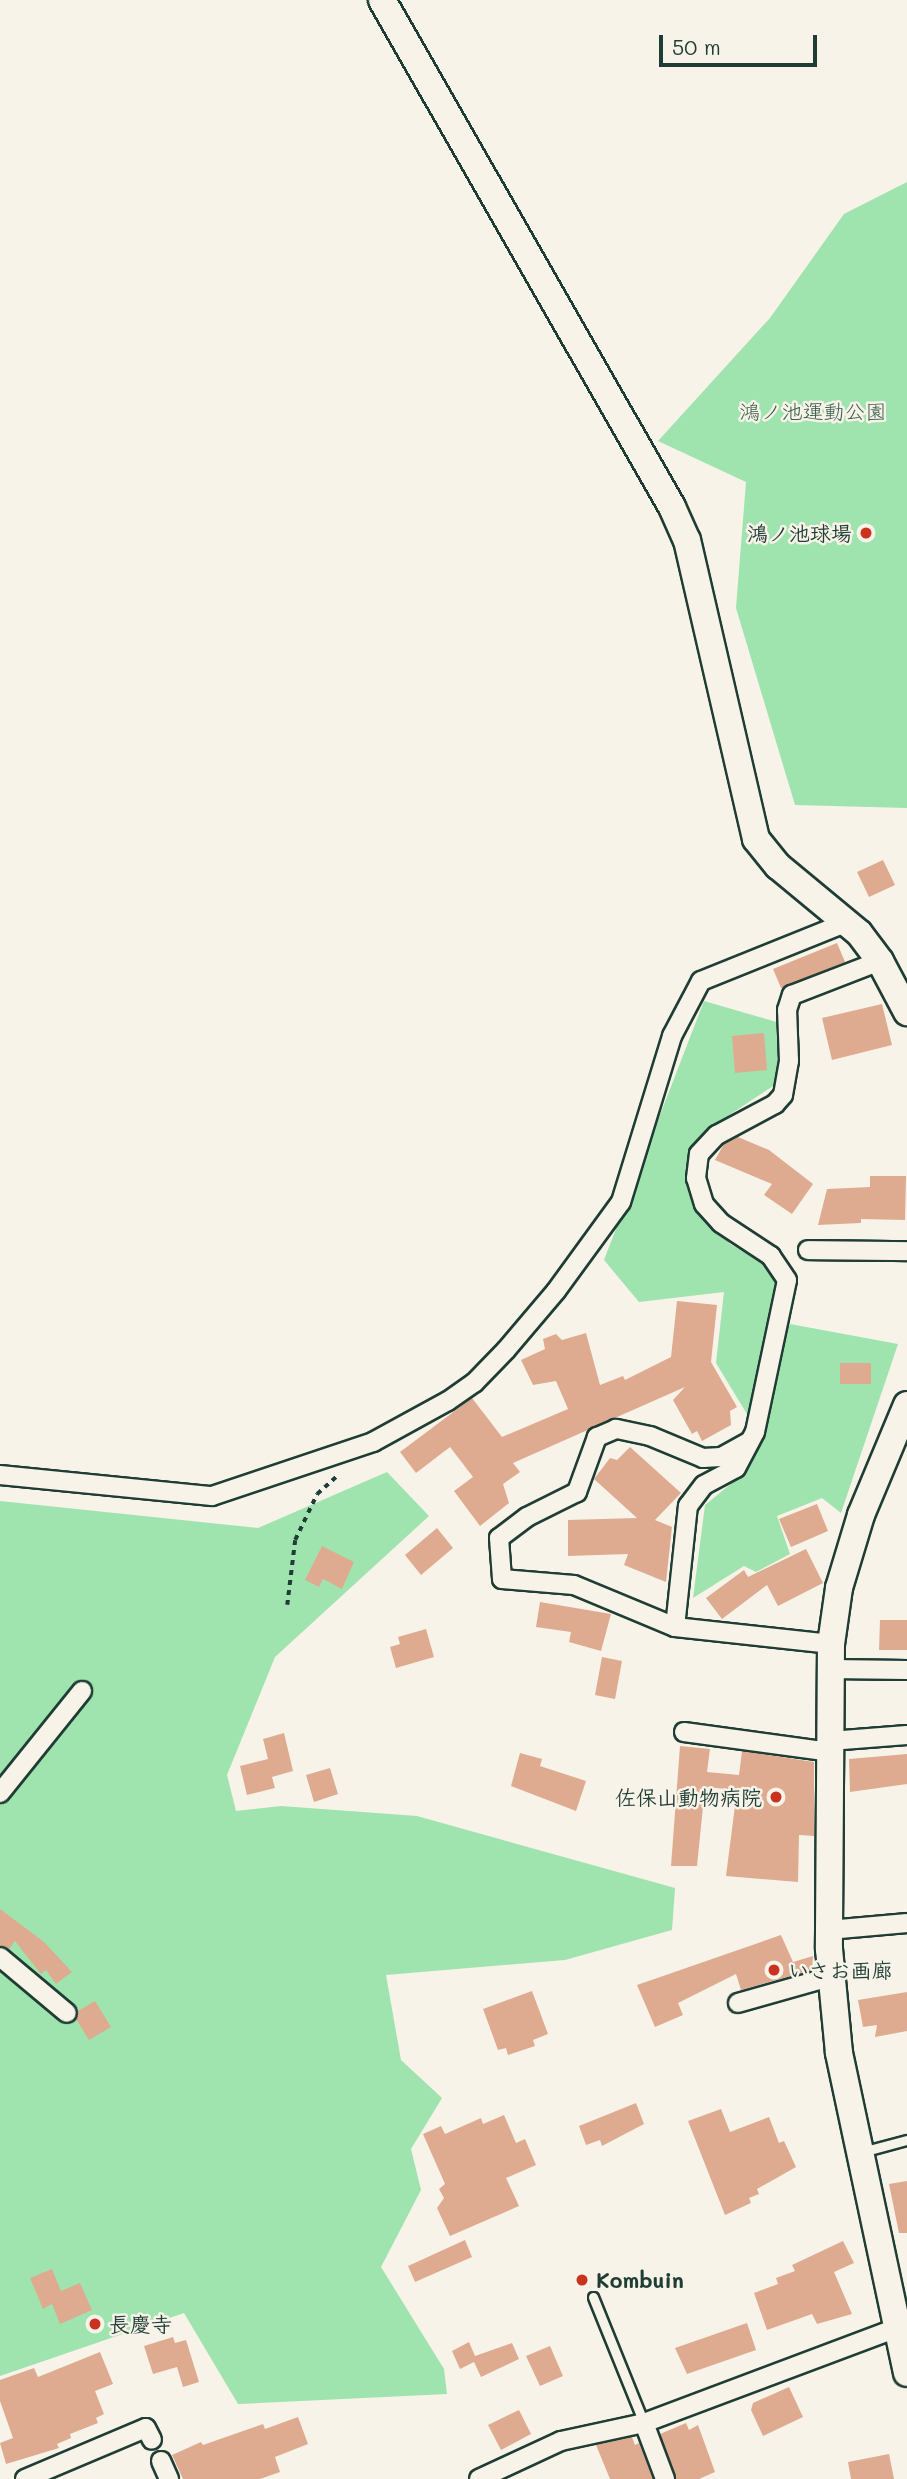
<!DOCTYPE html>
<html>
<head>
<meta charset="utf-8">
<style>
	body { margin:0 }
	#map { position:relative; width:907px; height:2479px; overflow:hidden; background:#f7f3e8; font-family:Mali,"Klee One",sans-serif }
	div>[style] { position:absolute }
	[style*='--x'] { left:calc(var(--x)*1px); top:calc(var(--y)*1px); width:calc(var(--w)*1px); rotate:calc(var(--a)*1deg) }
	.green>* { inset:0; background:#9fe3ae }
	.building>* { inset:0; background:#deab91 }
	.path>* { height:3.5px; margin-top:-1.75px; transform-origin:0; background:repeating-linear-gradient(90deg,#1f3d34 0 5px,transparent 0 10px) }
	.roads { filter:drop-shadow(2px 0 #1f3d34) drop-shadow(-2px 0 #1f3d34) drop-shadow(0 2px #1f3d34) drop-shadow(0 -2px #1f3d34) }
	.lane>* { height:9px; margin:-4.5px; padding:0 4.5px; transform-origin:4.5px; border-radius:4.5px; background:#f7f3e8 }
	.street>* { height:18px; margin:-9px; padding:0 9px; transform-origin:9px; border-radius:9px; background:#f7f3e8 }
	.secondary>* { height:26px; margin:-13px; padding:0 13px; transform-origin:13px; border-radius:13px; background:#f7f3e8 }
	.dots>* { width:19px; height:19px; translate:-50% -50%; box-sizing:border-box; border:4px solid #f7f3e8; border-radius:50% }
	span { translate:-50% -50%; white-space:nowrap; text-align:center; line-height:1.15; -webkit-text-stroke:5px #f7f3e8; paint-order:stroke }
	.park-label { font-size:21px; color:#395e4c }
	.poi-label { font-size:21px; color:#1f3d34; font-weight:700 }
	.right { translate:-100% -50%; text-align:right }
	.left { translate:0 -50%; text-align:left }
	.scale { position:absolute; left:659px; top:35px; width:158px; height:32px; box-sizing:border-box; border:4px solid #1f3d34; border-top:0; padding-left:9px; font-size:21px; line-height:24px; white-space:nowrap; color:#1f3d34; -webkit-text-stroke:5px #f7f3e8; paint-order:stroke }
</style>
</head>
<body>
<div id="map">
	<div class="green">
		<div style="clip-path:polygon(907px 182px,907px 808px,795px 805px,736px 608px,746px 482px,658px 441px,770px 318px,844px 214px)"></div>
		<div style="clip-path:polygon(704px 1001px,780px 1023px,776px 1084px,711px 1127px,688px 1157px,689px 1189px,730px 1244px,773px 1269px,780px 1280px,750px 1419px,716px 1363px,724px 1292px,639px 1302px,604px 1260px)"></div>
		<div style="clip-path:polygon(790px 1324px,898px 1344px,841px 1513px,822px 1498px,777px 1516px,790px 1554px,756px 1572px,744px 1566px,693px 1598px,705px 1505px,738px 1478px,765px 1436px,777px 1352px)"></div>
		<div style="clip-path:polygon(387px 1472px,429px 1516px,275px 1657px,227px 1775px,236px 1811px,281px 1806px,417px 1816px,675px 1888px,672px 1930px,565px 1960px,386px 1975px,401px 2060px,442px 2098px,411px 2149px,421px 2190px,381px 2267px,444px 2369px,447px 2394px,238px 2404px,184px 2313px,0 2376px,0 1501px,258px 1528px)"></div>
	</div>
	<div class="building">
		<div style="clip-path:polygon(883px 860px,895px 885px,869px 897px,857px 872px)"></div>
		<div style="clip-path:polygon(837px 943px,845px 962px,781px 988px,773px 969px)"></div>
		<div style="clip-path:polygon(882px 1004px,892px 1045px,832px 1060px,822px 1018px)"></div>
		<div style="clip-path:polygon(764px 1033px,767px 1070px,735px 1073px,732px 1036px)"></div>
		<div style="clip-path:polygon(738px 1137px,769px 1150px,813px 1184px,792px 1214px,764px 1195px,772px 1184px,715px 1160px,724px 1144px)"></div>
		<div style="clip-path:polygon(870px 1176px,906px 1176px,905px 1220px,861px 1219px,861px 1223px,818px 1225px,827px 1189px,870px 1187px)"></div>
		<div style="clip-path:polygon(677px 1301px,717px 1305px,711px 1362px,737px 1407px,730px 1411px,731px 1425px,702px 1441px,697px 1431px,692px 1434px,673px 1400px,685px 1387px,513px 1463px,520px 1472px,503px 1484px,509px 1503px,480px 1526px,454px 1491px,473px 1477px,450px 1447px,416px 1473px,400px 1452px,472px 1398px,502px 1437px,568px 1409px,556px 1381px,533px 1385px,521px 1360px,545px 1349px,543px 1339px,556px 1334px,562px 1340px,586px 1333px,600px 1385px,623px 1376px,625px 1380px,671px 1357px)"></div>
		<div style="clip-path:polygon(840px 1363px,871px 1363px,871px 1384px,840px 1384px)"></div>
		<div style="clip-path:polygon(630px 1447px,681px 1493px,655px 1520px,672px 1527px,666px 1582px,624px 1565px,628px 1554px,568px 1556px,568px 1520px,637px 1518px,594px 1479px,610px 1458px,617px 1460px)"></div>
		<div style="clip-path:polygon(817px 1504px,828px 1531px,791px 1547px,779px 1519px)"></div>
		<div style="clip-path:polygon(437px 1528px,453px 1548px,421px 1575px,405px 1555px)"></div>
		<div style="clip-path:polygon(322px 1546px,354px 1562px,342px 1589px,323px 1579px,319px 1587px,305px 1580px)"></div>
		<div style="clip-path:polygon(806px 1549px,823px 1583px,778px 1606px,767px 1585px,722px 1619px,706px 1598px,744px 1570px,748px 1577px)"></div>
		<div style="clip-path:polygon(540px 1602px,611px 1614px,601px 1651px,569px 1642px,571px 1632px,536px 1627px)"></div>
		<div style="clip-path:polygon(880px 1620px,907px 1620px,907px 1650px,879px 1650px)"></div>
		<div style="clip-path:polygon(426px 1629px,434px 1657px,396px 1668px,390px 1647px,400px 1644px,398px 1637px)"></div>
		<div style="clip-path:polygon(602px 1657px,622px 1661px,615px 1699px,595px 1695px)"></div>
		<div style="clip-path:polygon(284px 1733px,293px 1771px,272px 1777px,275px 1788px,247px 1795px,240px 1766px,268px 1759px,263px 1739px)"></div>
		<div style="clip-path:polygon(680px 1746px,710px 1749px,707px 1772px,739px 1775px,742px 1751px,814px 1762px,814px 1836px,799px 1835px,798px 1882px,726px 1876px,737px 1790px,705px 1787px,697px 1866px,671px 1866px)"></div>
		<div style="clip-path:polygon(520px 1753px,542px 1759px,540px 1766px,586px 1781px,576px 1811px,511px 1786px)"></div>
		<div style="clip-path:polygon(907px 1754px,907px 1784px,850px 1792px,849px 1759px)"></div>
		<div style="clip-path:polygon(330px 1768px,338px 1794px,314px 1802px,306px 1775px)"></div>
		<div style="clip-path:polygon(0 1909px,44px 1942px,72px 1972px,56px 1984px,46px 1970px,41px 1974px,15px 1941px,9px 1949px,0 1946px)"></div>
		<div style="clip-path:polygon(781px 1935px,793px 1962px,813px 1956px,812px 1970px,741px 1990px,736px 1974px,678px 2003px,683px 2015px,655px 2027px,637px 1985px)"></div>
		<div style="clip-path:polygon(532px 1991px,548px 2034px,533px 2040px,535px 2046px,508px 2055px,506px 2048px,498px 2050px,483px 2009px)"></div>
		<div style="clip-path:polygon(907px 1992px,907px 2031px,875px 2037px,877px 2025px,863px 2027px,858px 2000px)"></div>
		<div style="clip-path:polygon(95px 2001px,111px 2027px,89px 2040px,76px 2019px,78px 2011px)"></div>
		<div style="clip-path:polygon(636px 2103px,644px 2124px,602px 2146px,600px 2140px,586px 2145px,579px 2126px)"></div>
		<div style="clip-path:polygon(721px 2109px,730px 2132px,769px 2117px,779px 2143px,784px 2141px,796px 2167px,757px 2189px,759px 2194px,749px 2198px,751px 2203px,725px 2215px,688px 2121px)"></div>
		<div style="clip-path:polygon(504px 2115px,516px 2143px,525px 2139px,536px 2165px,506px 2178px,519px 2206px,450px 2236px,437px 2208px,444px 2198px,439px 2189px,445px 2184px,423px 2134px,441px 2126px,445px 2134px,481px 2118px,483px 2124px)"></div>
		<div style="clip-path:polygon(907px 2181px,907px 2233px,899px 2233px,889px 2184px)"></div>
		<div style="clip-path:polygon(465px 2240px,472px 2257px,415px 2282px,408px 2266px)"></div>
		<div style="clip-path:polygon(843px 2241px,854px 2263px,834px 2272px,852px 2314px,817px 2324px,812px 2314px,767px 2330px,754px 2293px,778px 2284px,776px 2278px,795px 2271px,792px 2265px)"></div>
		<div style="clip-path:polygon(52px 2269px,61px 2291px,80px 2283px,92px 2310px,60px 2324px,52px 2304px,43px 2309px,30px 2278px)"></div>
		<div style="clip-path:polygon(747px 2323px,756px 2350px,687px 2374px,675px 2348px)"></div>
		<div style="clip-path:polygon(173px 2337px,175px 2343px,186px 2340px,199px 2382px,183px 2387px,177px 2367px,153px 2374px,144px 2346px)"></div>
		<div style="clip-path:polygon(469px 2342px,475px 2356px,512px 2343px,519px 2359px,481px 2377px,474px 2362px,460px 2369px,452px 2351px)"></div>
		<div style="clip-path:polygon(550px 2346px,563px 2376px,540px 2386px,526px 2356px)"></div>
		<div style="clip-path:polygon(100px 2352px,113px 2384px,95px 2391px,104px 2414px,96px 2418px,98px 2423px,70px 2434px,71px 2438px,57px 2444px,59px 2448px,6px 2464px,0 2443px,13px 2438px,0 2401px,0 2380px,34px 2368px,38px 2377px)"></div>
		<div style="clip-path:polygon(789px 2387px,803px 2417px,763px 2436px,751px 2410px,753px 2403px)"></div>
		<div style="clip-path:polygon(519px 2410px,531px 2434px,501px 2450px,488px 2425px)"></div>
		<div style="clip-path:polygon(298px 2417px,308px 2444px,275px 2457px,280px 2472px,260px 2479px,183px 2479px,172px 2455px,201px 2442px,203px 2445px,263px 2424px,265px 2429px)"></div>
		<div style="clip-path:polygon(686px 2423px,689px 2430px,698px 2425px,715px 2472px,699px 2479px,676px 2479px,660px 2434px)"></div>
		<div style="clip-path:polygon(632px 2437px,635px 2445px,639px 2443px,653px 2479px,610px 2479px,596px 2445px)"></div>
		<div style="clip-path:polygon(889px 2454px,894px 2479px,851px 2479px,848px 2462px)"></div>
	</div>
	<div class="path">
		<div style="--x:287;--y:1605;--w:65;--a:-83"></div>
		<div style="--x:295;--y:1540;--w:51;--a:-64.4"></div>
		<div style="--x:317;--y:1494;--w:28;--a:-42"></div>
	</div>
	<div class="roads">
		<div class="lane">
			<div style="--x:873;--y:2149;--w:35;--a:-15"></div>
			<div style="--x:593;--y:2297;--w:136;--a:68"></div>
		</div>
		<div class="street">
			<div style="--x:808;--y:1250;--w:99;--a:0.6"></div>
			<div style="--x:750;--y:1441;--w:33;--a:151"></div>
			<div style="--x:721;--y:1457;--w:18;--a:177"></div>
			<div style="--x:703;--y:1458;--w:57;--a:-157.5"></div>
			<div style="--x:650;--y:1436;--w:35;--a:-168"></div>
			<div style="--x:616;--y:1429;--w:21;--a:157"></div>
			<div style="--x:597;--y:1437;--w:59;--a:110"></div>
			<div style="--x:577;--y:1492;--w:56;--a:153.4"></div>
			<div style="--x:527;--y:1517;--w:35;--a:143"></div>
			<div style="--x:499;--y:1538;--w:41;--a:85.8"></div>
			<div style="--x:502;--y:1579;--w:72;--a:4.8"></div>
			<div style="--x:574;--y:1585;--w:109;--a:22.6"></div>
			<div style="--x:675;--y:1627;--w:157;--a:6.2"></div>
			<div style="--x:0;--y:1475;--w:213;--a:5.7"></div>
			<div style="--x:212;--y:1496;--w:170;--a:-18.5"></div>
			<div style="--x:373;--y:1442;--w:85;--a:-28.7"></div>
			<div style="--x:448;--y:1401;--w:32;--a:-35"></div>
			<div style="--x:474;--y:1383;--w:46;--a:-45.9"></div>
			<div style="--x:506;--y:1350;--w:77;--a:-49.7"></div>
			<div style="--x:556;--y:1291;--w:110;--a:-53.9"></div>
			<div style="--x:621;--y:1202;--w:174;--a:-72.9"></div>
			<div style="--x:672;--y:1036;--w:62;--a:-62.2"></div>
			<div style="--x:701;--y:981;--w:158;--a:-21.9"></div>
			<div style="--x:675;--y:1627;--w:122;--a:-83.9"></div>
			<div style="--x:688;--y:1506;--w:26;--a:-53"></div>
			<div style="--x:704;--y:1485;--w:36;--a:-28"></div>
			<div style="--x:736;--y:1468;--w:41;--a:-62.2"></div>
			<div style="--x:755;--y:1432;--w:155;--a:-78.1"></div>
			<div style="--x:787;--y:1280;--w:29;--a:-124"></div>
			<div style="--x:771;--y:1256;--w:60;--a:-146.6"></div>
			<div style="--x:721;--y:1223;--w:25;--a:-132"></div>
			<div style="--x:704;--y:1204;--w:27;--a:-107"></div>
			<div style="--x:696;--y:1178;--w:24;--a:-83"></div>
			<div style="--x:699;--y:1154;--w:26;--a:-47"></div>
			<div style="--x:717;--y:1135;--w:66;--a:-28.1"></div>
			<div style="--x:775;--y:1104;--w:12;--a:-48"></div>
			<div style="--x:783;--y:1095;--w:35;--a:-80"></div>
			<div style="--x:789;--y:1061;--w:51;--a:-92.2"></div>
			<div style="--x:787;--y:1010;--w:16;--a:-72"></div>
			<div style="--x:792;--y:995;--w:94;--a:-21.1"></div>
			<div style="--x:830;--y:1669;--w:77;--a:0.7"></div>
			<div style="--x:684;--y:1732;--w:147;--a:7.8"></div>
			<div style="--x:830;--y:1741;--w:77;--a:-4.5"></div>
			<div style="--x:0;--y:1793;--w:131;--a:-51.2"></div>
			<div style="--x:829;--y:1930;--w:78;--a:-5.1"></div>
			<div style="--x:0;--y:1957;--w:87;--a:39.9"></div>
			<div style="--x:738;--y:2003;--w:96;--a:-15.8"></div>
			<div style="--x:644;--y:2423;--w:60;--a:69.4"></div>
			<div style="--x:161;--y:2461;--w:20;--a:66"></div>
			<div style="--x:25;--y:2479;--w:131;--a:-22.9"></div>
			<div style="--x:146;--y:2428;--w:13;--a:63"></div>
			<div style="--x:479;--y:2479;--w:90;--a:-24.9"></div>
			<div style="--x:561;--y:2441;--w:85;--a:-12.2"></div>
			<div style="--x:644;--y:2423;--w:281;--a:-20.6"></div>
		</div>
		<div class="secondary">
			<div style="--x:382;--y:0;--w:584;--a:60.23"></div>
			<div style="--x:672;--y:507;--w:36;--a:66"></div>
			<div style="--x:687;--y:540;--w:307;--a:77"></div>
			<div style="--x:756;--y:839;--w:35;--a:51"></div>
			<div style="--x:778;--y:866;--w:105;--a:39.6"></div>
			<div style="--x:859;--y:933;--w:35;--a:53"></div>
			<div style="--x:880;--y:961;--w:58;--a:62.1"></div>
			<div style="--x:907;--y:1405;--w:119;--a:112.7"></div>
			<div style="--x:861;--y:1515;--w:76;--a:106.8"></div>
			<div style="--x:839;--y:1588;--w:57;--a:98.1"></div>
			<div style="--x:831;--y:1644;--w:305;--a:90.4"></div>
			<div style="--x:829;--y:1949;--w:104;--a:84.5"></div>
			<div style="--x:839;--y:2053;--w:327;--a:78"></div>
		</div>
	</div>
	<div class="dots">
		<div style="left:866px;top:533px;background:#c8321e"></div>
		<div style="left:776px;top:1797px;background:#c8321e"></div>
		<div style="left:774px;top:1970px;background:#c8321e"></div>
		<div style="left:582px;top:2280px;background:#c8321e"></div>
		<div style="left:95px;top:2324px;background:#c8321e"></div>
	</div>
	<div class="park-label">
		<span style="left:813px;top:411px">鴻ノ池運動公園</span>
	</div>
	<div class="poi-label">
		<span class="right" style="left:852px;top:533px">鴻ノ池球場</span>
		<span class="right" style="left:762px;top:1797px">佐保山動物病院</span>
		<span class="left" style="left:788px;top:1970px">いさお画廊</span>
		<span class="left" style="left:596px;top:2280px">Kombuin</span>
		<span class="left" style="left:109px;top:2324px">長慶寺</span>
	</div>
	<div class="scale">50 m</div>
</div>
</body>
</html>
